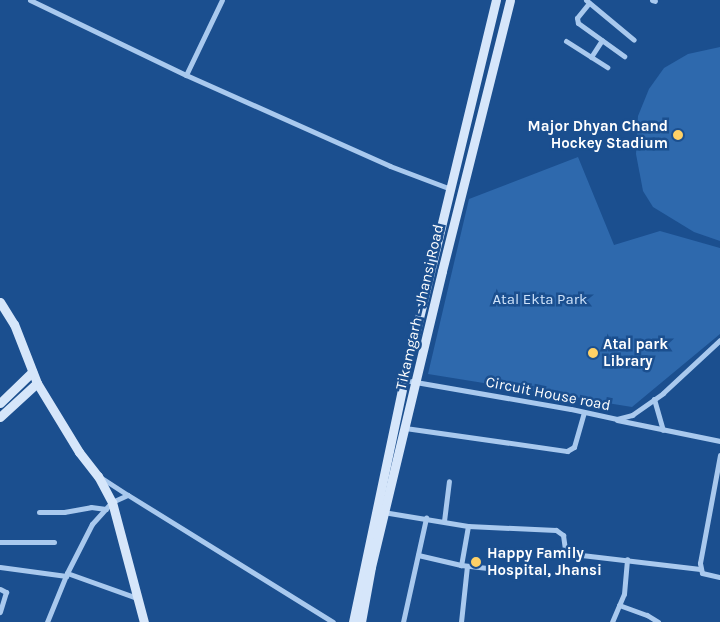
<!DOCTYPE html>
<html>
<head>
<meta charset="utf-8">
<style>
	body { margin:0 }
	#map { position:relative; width:720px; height:622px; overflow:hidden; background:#1b4f8f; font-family:Karla,sans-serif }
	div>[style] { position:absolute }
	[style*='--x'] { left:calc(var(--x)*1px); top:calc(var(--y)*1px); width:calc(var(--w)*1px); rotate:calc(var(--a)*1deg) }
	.green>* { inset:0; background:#2e69ad }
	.street>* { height:5px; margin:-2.5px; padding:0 2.5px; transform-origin:2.5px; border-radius:2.5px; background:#a9c9ee }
	.secondary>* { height:9px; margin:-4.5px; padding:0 4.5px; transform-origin:4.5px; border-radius:4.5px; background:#d6e6fa }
	.dots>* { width:14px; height:14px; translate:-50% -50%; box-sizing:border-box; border:2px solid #1b4f8f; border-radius:50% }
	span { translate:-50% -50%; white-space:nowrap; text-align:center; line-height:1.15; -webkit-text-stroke:5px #1b4f8f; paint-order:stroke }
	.poi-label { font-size:15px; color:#fff; font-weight:700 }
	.right { translate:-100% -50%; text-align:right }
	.left { translate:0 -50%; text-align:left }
	.park-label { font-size:15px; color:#cfe3fa }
	.street-label { font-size:15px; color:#fff }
</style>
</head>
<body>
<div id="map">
	<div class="green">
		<div style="clip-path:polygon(720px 47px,720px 241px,694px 232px,653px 207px,643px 191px,636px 154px,638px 116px,649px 89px,664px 68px,688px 54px)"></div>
		<div style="clip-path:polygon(578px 157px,614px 245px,660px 231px,720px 248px,720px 334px,632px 407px,428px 374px,469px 199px)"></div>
	</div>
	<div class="street">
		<div style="--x:30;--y:0;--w:173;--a:25.7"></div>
		<div style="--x:186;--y:75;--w:223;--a:24"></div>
		<div style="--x:390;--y:166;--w:65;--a:20.7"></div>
		<div style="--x:586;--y:0;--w:62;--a:39.8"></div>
		<div style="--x:652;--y:0;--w:3;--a:18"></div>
		<div style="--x:589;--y:3;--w:19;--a:129"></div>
		<div style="--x:577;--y:18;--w:5;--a:79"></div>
		<div style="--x:578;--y:23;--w:57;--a:35.7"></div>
		<div style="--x:566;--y:41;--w:49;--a:32.4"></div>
		<div style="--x:591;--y:57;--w:20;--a:-57"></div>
		<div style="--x:186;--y:75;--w:83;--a:-64.4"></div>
		<div style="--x:404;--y:380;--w:169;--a:9.9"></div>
		<div style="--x:571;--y:409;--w:47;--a:12.3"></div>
		<div style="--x:617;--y:419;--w:16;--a:-15"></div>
		<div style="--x:632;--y:415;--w:38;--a:-35"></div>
		<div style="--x:663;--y:393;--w:78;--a:-42.9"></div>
		<div style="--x:654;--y:399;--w:32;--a:74"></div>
		<div style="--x:617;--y:420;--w:105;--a:11.5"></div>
		<div style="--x:405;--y:428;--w:164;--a:8.1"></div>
		<div style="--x:567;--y:451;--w:8;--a:-30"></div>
		<div style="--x:574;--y:447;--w:36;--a:-74"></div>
		<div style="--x:720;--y:455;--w:110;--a:100.5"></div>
		<div style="--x:700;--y:563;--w:10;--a:79"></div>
		<div style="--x:702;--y:573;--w:18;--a:13"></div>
		<div style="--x:100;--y:477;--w:33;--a:33"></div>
		<div style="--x:39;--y:512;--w:25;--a:0"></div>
		<div style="--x:64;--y:512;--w:27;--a:-10"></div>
		<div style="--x:91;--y:507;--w:15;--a:8"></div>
		<div style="--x:383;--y:512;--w:86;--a:9.4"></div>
		<div style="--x:468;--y:526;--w:88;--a:2.6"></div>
		<div style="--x:556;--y:530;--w:9;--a:36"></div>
		<div style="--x:563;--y:535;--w:14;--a:82"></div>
		<div style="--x:565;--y:549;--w:9;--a:32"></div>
		<div style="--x:573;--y:554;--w:128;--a:6.7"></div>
		<div style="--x:444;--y:521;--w:40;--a:-82.9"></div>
		<div style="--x:468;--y:526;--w:40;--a:100"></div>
		<div style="--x:461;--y:565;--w:81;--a:6.4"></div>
		<div style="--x:0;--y:542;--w:54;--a:0"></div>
		<div style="--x:418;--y:555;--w:44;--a:13.1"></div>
		<div style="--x:0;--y:567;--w:67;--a:7.8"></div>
		<div style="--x:67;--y:573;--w:55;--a:-63"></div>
		<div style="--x:92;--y:524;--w:30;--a:-48"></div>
		<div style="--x:112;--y:502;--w:17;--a:-24"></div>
		<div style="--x:128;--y:495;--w:241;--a:31.8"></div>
		<div style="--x:0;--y:589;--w:7;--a:27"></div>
		<div style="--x:6;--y:592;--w:21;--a:107"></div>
		<div style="--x:619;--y:605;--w:30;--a:20"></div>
		<div style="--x:647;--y:615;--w:13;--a:32"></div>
		<div style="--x:47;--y:622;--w:53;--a:-67.8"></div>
		<div style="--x:67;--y:573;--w:74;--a:19.7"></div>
		<div style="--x:403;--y:622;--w:107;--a:-77.5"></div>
		<div style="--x:461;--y:622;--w:56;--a:-83.9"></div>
		<div style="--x:612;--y:622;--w:30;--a:-67"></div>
		<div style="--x:624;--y:594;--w:35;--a:-85"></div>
	</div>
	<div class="secondary">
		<div style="--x:0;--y:302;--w:26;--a:58"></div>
		<div style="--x:14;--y:324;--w:63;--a:68.7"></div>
		<div style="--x:37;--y:383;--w:81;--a:58.7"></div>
		<div style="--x:79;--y:452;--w:31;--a:52"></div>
		<div style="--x:98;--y:476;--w:30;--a:62"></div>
		<div style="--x:112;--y:502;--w:124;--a:75.1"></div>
		<div style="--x:0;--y:403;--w:45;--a:-44.1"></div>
		<div style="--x:0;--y:417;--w:50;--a:-42.6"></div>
		<div style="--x:353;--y:622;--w:247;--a:-78.1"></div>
		<div style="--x:404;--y:380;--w:391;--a:-76.4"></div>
		<div style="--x:361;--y:622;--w:56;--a:-79.7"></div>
		<div style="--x:371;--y:567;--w:304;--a:-76.5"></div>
		<div style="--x:442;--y:271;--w:279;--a:-75.9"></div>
	</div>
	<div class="dots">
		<div style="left:678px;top:135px;background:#ffd166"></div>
		<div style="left:593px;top:353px;background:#ffd166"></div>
		<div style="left:476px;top:562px;background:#ffd166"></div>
	</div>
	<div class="poi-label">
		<span class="right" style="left:668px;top:135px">Major Dhyan Chand<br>Hockey Stadium</span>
		<span class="left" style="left:603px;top:353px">Atal park<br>Library</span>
		<span class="left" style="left:487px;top:562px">Happy Family<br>Hospital, Jhansi</span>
	</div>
	<div class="park-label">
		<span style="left:540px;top:300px">Atal Ekta Park</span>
	</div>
	<div class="street-label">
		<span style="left:420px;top:307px;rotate:-77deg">Tikamgarh - Jhansi Road</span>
		<span style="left:548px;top:394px;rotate:11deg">Circuit House road</span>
	</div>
</div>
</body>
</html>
